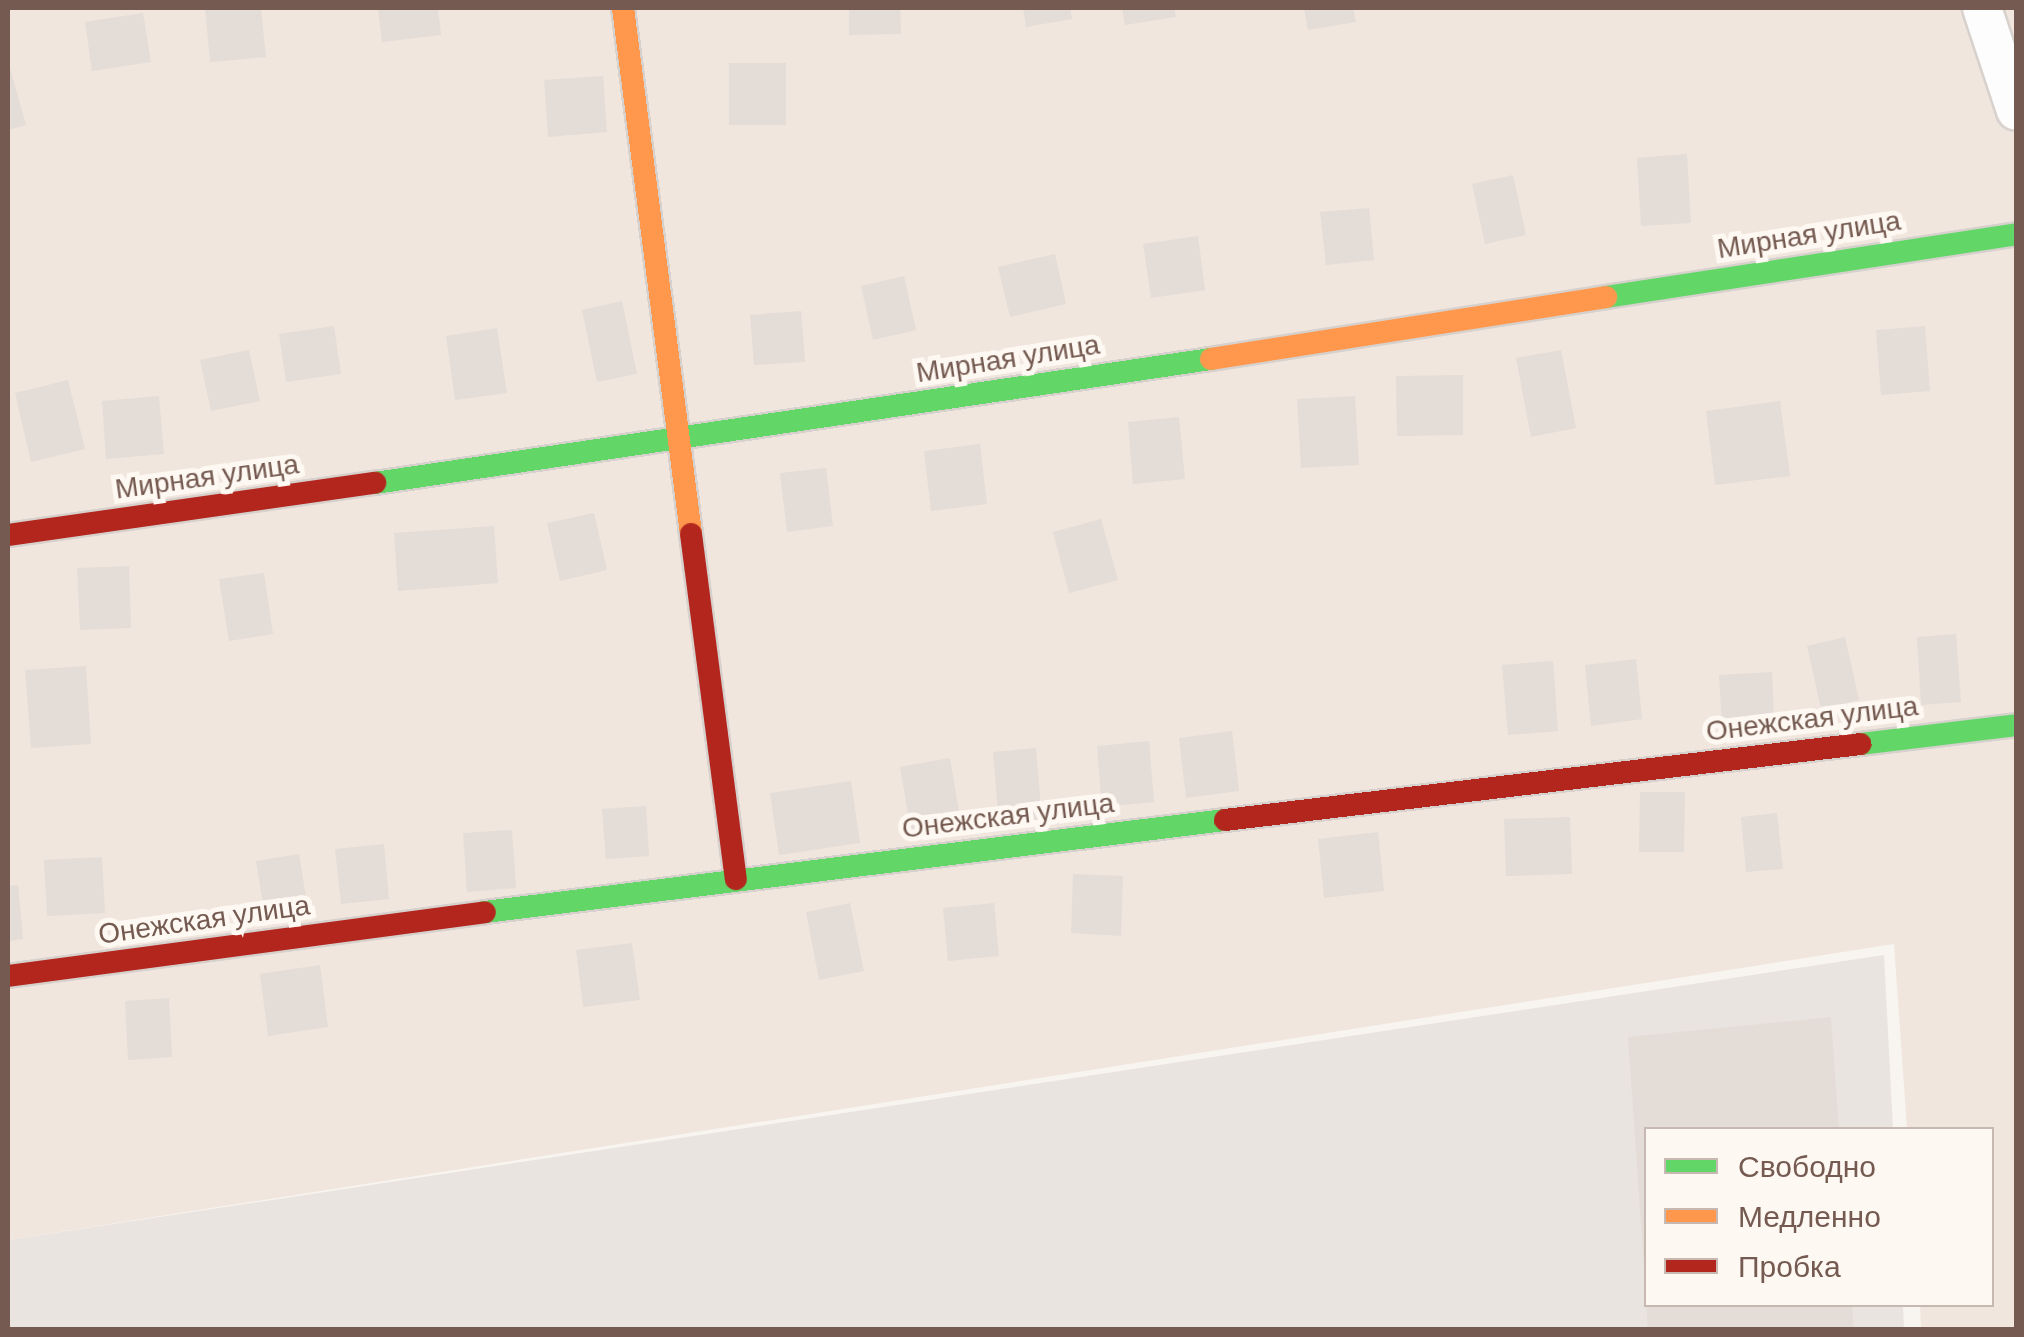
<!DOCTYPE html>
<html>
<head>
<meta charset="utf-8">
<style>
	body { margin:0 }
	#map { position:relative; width:2024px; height:1337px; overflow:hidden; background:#f8f4f0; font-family:"DM Sans",sans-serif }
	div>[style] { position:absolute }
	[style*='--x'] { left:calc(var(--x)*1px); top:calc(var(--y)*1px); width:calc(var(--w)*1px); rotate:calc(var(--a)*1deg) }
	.residential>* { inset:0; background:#f0e6de }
	.industrial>* { inset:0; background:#eae4e0 }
	.building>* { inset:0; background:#e4dcd7 }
	.roads { filter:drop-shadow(2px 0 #d7d1cd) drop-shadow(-2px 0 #d7d1cd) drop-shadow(0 2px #d7d1cd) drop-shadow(0 -2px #d7d1cd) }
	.street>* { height:38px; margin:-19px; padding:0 19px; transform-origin:19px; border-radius:19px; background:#fefdfd }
	.fast>* { height:22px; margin:-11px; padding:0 11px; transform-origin:11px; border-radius:11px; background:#63d668 }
	.slow>* { height:22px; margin:-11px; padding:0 11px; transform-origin:11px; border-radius:11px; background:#ff974d }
	.jam>* { height:22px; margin:-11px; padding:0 11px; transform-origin:11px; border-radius:11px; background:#b3261e }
	span { translate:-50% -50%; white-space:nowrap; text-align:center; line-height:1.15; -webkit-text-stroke:10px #fef8f2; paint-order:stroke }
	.street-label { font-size:28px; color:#745a50 }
	.frame { position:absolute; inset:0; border:10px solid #745a50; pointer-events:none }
	.legend { position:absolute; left:1644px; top:1127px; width:350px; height:180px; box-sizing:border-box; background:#fef8f2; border:2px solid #c7b9b1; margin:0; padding:12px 18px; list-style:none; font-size:30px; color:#745a50 }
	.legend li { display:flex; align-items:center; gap:20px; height:50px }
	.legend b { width:50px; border:2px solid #c7b9b1 }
</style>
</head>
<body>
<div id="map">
	<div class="residential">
		<div style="clip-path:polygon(8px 8px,2016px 8px,2016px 1329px,1921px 1329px,1920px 1305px,1992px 1304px,1992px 1130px,1907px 1129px,1894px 944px,8px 1240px)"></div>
	</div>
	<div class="industrial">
		<div style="clip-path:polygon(1884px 955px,1893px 1129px,1646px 1130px,1646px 1304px,1903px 1305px,1904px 1329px,8px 1330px,8px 1240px)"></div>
	</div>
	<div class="building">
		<div style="clip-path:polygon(205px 8px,261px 8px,266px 57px,210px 62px)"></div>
		<div style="clip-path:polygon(378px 8px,438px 8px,441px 35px,382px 42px)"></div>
		<div style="clip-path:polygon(849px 8px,900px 8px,901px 34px,849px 35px)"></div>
		<div style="clip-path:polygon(1023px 8px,1070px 8px,1072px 19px,1026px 27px)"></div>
		<div style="clip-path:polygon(1122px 8px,1174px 8px,1176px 17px,1125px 25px)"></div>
		<div style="clip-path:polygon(1304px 8px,1353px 8px,1356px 22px,1308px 30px)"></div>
		<div style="clip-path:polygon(143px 13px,151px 62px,92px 71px,85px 22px)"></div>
		<div style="clip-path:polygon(8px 61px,26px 125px,8px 130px)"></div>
		<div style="clip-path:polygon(729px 63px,786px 63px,786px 125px,729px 125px)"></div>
		<div style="clip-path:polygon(603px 76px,607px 132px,548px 137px,544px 80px)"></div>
		<div style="clip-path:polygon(1687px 154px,1691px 223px,1641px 226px,1637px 158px)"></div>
		<div style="clip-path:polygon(1513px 175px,1526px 235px,1485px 244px,1472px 184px)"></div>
		<div style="clip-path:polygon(1369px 208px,1374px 260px,1326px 265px,1320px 212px)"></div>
		<div style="clip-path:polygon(1198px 236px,1205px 290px,1151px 298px,1143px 244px)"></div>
		<div style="clip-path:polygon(1055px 254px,1066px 304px,1010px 317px,998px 267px)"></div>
		<div style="clip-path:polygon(904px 276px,916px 330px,873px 340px,861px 286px)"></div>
		<div style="clip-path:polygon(622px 301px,637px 374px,597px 382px,582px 310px)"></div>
		<div style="clip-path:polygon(801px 311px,805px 362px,754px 365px,750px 315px)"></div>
		<div style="clip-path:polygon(334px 326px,341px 374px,286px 382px,279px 334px)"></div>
		<div style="clip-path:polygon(1925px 326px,1930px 391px,1881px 395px,1876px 330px)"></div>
		<div style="clip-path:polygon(497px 328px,507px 393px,455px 400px,446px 336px)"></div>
		<div style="clip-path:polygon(249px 350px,260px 401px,211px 411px,200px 360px)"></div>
		<div style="clip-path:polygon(1561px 350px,1576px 428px,1531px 437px,1516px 358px)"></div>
		<div style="clip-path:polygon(1463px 375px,1463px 435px,1397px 436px,1396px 376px)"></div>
		<div style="clip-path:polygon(68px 380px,85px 449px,31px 462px,15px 393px)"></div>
		<div style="clip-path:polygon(159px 396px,164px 454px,106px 459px,102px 401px)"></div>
		<div style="clip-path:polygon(1355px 396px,1359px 465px,1301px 468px,1297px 399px)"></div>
		<div style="clip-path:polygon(1780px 401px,1790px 476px,1715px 485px,1706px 411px)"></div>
		<div style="clip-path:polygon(1179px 417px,1185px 479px,1133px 484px,1128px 422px)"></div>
		<div style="clip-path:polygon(980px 444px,987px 504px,931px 511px,924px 451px)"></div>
		<div style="clip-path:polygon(826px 468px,833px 526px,787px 532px,780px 473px)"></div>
		<div style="clip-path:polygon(594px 513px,607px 570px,560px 581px,547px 523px)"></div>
		<div style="clip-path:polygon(1101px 519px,1118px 580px,1069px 593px,1053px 532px)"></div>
		<div style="clip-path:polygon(494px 526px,498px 583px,398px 591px,394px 533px)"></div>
		<div style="clip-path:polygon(129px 566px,131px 628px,80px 630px,77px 568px)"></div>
		<div style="clip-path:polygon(264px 573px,273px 634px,229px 641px,219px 579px)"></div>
		<div style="clip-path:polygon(1956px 634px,1961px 702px,1921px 705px,1917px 637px)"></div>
		<div style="clip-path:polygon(1845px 637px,1859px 700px,1821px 709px,1807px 646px)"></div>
		<div style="clip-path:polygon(1636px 659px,1642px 719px,1591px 726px,1585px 665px)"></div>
		<div style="clip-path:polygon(1553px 661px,1558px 731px,1508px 735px,1502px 665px)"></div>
		<div style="clip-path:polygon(86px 666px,91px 744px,31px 748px,25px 670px)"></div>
		<div style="clip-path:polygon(1772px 672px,1774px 722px,1722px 725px,1719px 675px)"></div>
		<div style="clip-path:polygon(1232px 731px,1239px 791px,1186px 798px,1179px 738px)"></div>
		<div style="clip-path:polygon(1149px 741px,1154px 802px,1102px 807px,1097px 746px)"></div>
		<div style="clip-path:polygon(1036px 748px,1042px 820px,999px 824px,993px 752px)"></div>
		<div style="clip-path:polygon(950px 758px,961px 823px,911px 831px,900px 767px)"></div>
		<div style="clip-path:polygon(851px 781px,860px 843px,779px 855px,770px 793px)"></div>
		<div style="clip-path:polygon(1640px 792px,1685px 792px,1684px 852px,1639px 852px)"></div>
		<div style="clip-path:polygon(646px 806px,649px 856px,606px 859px,602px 809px)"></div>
		<div style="clip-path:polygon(1777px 813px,1783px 869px,1746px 872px,1741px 817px)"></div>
		<div style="clip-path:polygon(1570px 817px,1572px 874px,1506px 876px,1504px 819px)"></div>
		<div style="clip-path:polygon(512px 830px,516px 888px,467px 892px,463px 833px)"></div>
		<div style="clip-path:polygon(1378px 832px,1384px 891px,1324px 898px,1318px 839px)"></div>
		<div style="clip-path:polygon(384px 844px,389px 899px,341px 904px,335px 849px)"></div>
		<div style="clip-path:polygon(299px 854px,308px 909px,265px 916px,256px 861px)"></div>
		<div style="clip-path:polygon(102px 857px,105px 913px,47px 916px,44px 860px)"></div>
		<div style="clip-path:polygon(1073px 874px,1123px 876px,1121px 936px,1071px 933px)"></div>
		<div style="clip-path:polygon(18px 885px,23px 939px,8px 941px,8px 886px)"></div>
		<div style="clip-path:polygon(850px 903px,864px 971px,819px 980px,806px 912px)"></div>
		<div style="clip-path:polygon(994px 903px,999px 956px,948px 961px,943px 908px)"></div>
		<div style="clip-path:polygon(632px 943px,640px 1000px,583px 1007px,576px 950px)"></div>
		<div style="clip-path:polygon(320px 965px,328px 1027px,268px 1036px,260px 974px)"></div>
		<div style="clip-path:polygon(169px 998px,172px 1057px,128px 1060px,125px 1001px)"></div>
		<div style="clip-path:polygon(1831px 1017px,1839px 1130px,1646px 1130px,1644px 1268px,1628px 1037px)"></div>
		<div style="clip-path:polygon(1646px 1304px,1852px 1304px,1854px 1330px,1648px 1330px)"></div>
	</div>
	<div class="roads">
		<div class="street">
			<div style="--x:1982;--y:8;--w:108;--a:71.7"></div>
		</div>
		<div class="fast">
			<div style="--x:1606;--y:297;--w:415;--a:-8.7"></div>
			<div style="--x:375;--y:483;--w:845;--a:-8.44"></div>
			<div style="--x:1860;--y:744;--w:157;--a:-6.9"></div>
			<div style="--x:485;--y:912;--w:746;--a:-7.09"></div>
		</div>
		<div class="slow">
			<div style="--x:623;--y:8;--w:530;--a:82.63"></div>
			<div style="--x:1211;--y:359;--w:400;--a:-8.9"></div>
		</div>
		<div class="jam">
			<div style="--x:691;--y:534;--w:348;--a:82.6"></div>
			<div style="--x:8;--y:535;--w:371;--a:-8.1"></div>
			<div style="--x:1225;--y:820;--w:640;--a:-6.82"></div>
			<div style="--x:8;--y:976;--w:481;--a:-7.6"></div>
		</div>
	</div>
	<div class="street-label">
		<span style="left:1809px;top:235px;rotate:-9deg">Мирная улица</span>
		<span style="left:1008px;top:359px;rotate:-9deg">Мирная улица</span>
		<span style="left:207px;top:477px;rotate:-8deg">Мирная улица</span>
		<span style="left:1812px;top:719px;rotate:-7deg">Онежская улица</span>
		<span style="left:1008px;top:816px;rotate:-7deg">Онежская улица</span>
		<span style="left:204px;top:920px;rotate:-8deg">Онежская улица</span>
	</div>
	<div class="frame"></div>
	<ul class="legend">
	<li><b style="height:12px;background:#63d668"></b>Свободно</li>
	<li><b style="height:12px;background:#ff974d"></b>Медленно</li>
	<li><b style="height:12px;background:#b3261e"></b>Пробка</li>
	</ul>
</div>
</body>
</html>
